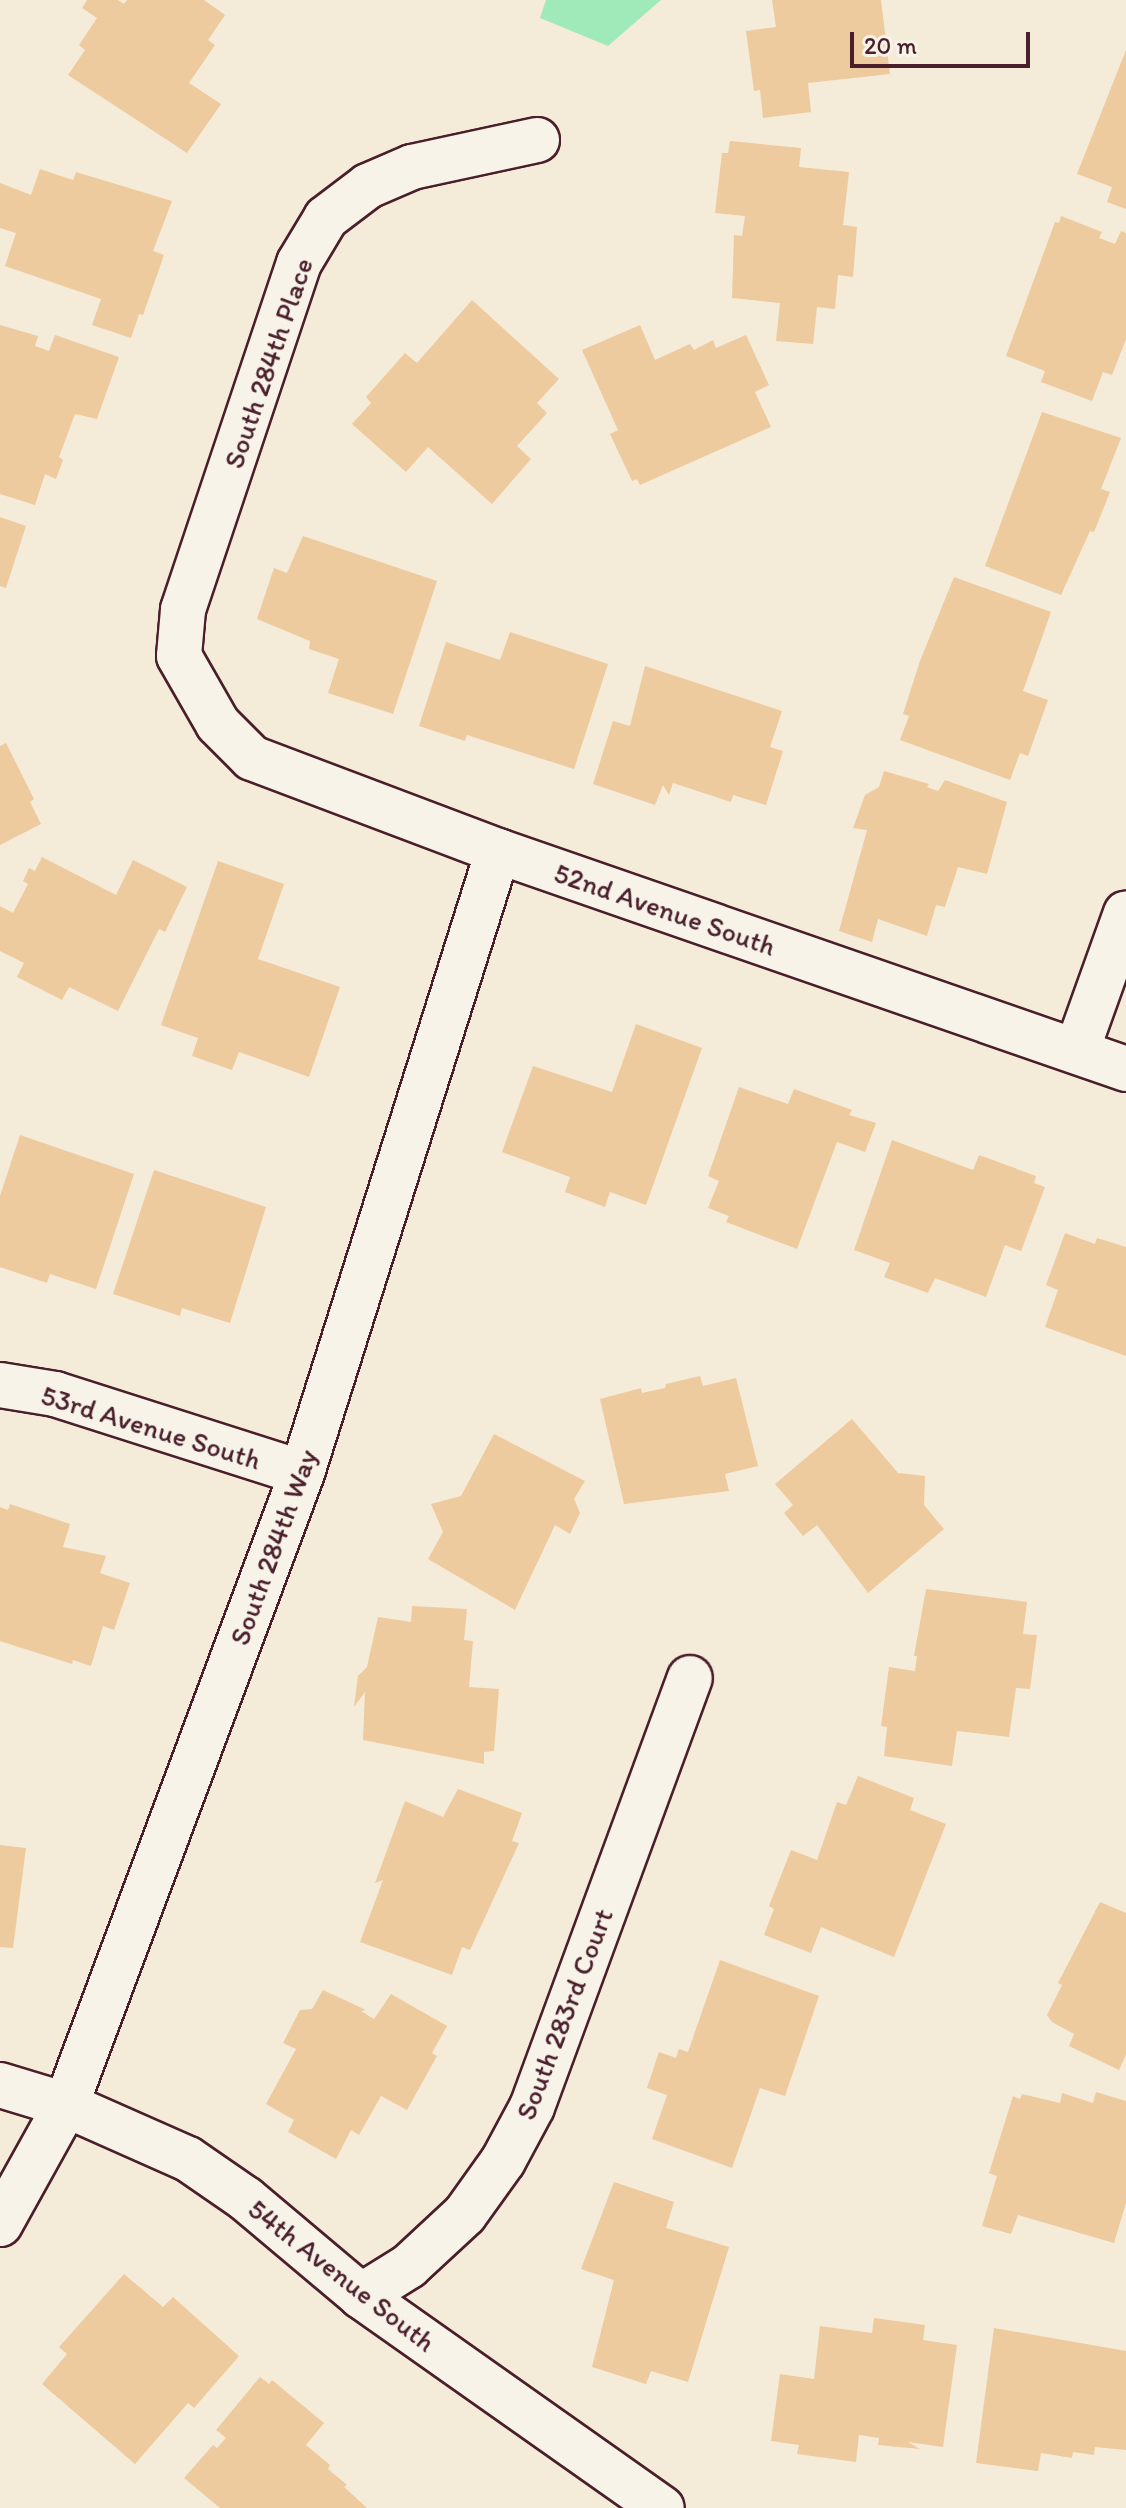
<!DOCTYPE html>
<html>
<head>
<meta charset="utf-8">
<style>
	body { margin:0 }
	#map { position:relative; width:1126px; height:2508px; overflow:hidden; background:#f5ebd9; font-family:Itim,sans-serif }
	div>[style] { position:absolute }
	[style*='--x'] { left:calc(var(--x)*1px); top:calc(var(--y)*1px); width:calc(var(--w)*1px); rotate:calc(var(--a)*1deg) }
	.green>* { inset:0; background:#a0eab9 }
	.building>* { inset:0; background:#eeca9f }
	.roads { filter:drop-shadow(2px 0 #4a1f2b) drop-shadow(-2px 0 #4a1f2b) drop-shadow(0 2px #4a1f2b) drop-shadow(0 -2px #4a1f2b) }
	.street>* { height:44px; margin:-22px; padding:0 22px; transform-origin:22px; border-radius:22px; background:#f7f3e8 }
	span { translate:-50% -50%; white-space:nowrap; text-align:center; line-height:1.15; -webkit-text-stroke:8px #f7f3e8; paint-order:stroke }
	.street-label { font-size:28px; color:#4a1f2b }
	.scale { position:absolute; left:850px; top:32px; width:180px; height:36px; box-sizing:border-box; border:4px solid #4a1f2b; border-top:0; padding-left:10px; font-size:24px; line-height:28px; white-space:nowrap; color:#4a1f2b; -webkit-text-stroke:6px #f7f3e8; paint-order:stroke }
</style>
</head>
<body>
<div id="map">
	<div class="green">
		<div style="clip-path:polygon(546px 0,661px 0,608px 46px,540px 18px)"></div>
	</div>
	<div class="building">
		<div style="clip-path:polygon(87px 0,118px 0,124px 4px,127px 0,204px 0,225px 15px,208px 40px,215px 45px,189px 83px,221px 104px,187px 153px,68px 75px,85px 50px,79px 45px,97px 18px,82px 8px)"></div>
		<div style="clip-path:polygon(772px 0,881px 0,890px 74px,808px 83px,811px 112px,763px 118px,760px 90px,754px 91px,746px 31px,776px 27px)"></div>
		<div style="clip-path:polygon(1126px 50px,1126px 209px,1107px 202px,1112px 187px,1077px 174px)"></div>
		<div style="clip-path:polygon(730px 141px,801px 148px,799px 167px,849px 172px,843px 225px,857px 227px,853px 277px,838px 275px,835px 309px,817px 307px,813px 344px,776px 341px,780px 303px,732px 298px,734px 235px,742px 236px,745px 216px,715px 213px,722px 153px,728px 153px)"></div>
		<div style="clip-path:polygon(40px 169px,73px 180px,76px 172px,172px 201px,153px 251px,164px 255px,143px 315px,139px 314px,131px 338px,92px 325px,101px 299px,5px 266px,16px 233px,0 228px,0 183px,31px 195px)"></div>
		<div style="clip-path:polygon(1061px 216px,1102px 232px,1099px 238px,1115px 244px,1121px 231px,1126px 233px,1126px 339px,1112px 375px,1103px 372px,1092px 401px,1041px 382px,1045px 371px,1006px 356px,1055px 222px,1059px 223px)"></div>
		<div style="clip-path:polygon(472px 300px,559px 379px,537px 403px,547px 413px,517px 446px,531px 459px,492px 504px,428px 447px,406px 472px,352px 424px,371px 403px,366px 397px,405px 353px,417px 363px)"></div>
		<div style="clip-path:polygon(0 325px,38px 336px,35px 346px,49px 351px,55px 335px,119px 357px,97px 419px,75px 414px,59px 457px,63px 460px,56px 479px,45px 474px,35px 505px,0 494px)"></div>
		<div style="clip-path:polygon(640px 325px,655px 360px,690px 344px,694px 350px,713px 340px,716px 348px,746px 335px,769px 385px,755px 392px,771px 427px,640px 485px,637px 479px,632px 481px,610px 434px,618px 430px,582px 350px)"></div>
		<div style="clip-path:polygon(1042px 412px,1121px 438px,1101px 489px,1110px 492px,1094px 532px,1090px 531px,1061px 595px,985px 566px)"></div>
		<div style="clip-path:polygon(0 517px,26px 526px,6px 588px,0 586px)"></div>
		<div style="clip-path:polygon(303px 536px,437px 581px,393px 714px,328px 693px,339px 659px,309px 649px,310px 641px,257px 619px,274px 568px,287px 573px)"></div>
		<div style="clip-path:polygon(954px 577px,1051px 612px,1023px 691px,1048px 700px,1028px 756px,1020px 753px,1010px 780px,900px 740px,909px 716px,903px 714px,920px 661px)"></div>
		<div style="clip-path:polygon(510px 632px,608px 664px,574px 769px,467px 735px,465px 741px,419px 726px,446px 642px,500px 660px)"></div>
		<div style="clip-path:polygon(645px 666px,782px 711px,770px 747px,783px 751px,766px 805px,733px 795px,731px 802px,673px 783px,669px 795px,663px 785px,655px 805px,593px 784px,613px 721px,630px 726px)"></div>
		<div style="clip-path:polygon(6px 743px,34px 799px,30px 802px,41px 824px,0 845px,0 746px)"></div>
		<div style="clip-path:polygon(884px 771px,929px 784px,927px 787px,938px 791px,945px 780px,1007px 802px,987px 874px,958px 867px,945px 907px,936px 905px,927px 936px,878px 919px,872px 942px,839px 931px,867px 830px,853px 828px,865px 795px,879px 787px)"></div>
		<div style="clip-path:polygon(42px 857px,116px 895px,133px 860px,187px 887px,165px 932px,159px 929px,118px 1011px,69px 987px,62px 1000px,17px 977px,24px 963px,0 951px,0 906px,13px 913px,28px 884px,23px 881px,29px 868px,35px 871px)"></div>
		<div style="clip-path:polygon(218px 861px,284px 884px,258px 959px,340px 987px,309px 1077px,239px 1052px,232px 1070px,192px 1056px,198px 1038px,161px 1025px)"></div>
		<div style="clip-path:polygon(636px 1024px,702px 1048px,646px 1205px,610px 1192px,605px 1207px,565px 1192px,570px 1177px,502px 1152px,533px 1066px,612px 1092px)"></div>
		<div style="clip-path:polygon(739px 1087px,788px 1104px,794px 1089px,852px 1110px,849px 1115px,876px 1123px,865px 1152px,837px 1142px,797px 1249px,726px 1222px,729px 1216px,708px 1208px,719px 1181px,708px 1176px)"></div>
		<div style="clip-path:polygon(20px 1135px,134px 1174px,96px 1289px,50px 1274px,47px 1283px,0 1267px,0 1196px)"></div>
		<div style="clip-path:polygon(892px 1140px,973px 1170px,979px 1155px,1036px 1176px,1034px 1183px,1045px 1187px,1021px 1251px,1005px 1245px,986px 1297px,935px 1278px,928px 1293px,884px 1277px,890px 1263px,854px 1250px)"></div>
		<div style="clip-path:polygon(154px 1170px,266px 1207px,230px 1323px,182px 1308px,180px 1316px,113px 1294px)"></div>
		<div style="clip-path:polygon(1065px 1233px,1095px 1244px,1097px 1238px,1126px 1247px,1126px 1356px,1045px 1327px,1058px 1290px,1046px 1285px)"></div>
		<div style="clip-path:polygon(700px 1376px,703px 1386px,736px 1378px,758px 1466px,725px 1474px,729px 1491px,624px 1504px,600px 1399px,641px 1388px,642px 1393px,665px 1388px,666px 1384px)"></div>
		<div style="clip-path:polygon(852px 1419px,898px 1473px,925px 1476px,924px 1505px,944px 1529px,868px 1593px,817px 1525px,803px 1536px,784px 1513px,793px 1505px,775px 1484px)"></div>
		<div style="clip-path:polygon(494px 1434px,585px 1481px,574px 1499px,580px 1513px,570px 1534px,555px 1525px,515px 1610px,428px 1559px,443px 1532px,431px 1504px,461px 1496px)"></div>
		<div style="clip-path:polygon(10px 1504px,70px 1524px,63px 1547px,106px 1556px,100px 1573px,130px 1583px,114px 1630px,103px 1626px,91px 1666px,73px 1660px,72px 1664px,0 1641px,0 1507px,8px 1510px)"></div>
		<div style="clip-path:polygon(926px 1589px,1027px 1602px,1023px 1634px,1037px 1635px,1030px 1689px,1016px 1688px,1009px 1737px,957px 1731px,952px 1766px,884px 1756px,887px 1727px,881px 1726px,889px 1667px,915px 1671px,917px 1656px,914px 1656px)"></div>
		<div style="clip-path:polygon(412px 1606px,467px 1609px,464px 1640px,473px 1641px,469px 1687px,499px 1689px,494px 1751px,484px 1752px,484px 1764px,363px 1740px,365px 1692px,354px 1707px,358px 1676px,367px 1667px,378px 1617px,411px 1622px)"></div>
		<div style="clip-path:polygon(858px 1776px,914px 1798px,910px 1810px,946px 1824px,894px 1957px,821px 1927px,811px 1953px,764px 1935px,774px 1909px,769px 1906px,791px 1850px,817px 1860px,837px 1802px,846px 1805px)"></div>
		<div style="clip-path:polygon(458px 1789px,522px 1813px,512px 1841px,519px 1843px,470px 1950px,462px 1947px,452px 1975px,360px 1942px,383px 1880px,375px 1883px,405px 1801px,443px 1817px)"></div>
		<div style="clip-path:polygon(0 1845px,26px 1848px,13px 1948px,0 1947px)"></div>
		<div style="clip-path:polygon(1100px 1902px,1126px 1913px,1126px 2055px,1119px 2070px,1069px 2046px,1074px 2034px,1052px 2022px,1047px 2015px,1062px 1985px,1058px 1983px)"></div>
		<div style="clip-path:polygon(720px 1960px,819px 1996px,785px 2096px,760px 2088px,732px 2168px,652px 2139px,667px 2095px,647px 2088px,659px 2052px,676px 2058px,679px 2049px,688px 2052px)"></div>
		<div style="clip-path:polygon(323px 1990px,366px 2010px,361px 2011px,374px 2019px,391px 1994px,447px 2026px,432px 2053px,437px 2056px,407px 2110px,381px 2096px,359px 2135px,351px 2130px,336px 2159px,288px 2132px,294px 2120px,266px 2104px,296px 2049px,283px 2043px,300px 2010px,312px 2009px)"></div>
		<div style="clip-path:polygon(1096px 2092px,1126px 2101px,1126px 2203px,1114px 2243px,1018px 2215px,1011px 2234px,982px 2226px,997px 2176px,989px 2173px,1013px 2096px,1020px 2099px,1022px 2094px,1060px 2103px,1062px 2093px,1093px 2103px)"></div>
		<div style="clip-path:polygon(614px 2182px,674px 2202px,666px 2228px,729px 2247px,688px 2382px,651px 2371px,646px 2384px,592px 2367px,614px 2280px,581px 2269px)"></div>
		<div style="clip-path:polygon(124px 2274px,163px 2307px,173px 2297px,239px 2356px,194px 2408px,188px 2403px,135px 2464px,42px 2384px,67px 2354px,59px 2347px)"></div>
		<div style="clip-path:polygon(874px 2318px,925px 2325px,923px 2340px,957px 2345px,943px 2447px,908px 2442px,920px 2449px,878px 2445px,879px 2438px,859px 2435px,856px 2462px,797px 2454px,799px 2445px,771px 2441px,780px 2374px,814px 2379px,820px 2326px,872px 2333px)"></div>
		<div style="clip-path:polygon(994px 2328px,1126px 2351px,1126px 2450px,1095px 2447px,1094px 2455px,1073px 2452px,1072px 2458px,1041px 2453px,1038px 2471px,976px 2463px)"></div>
		<div style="clip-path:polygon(260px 2377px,269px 2384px,272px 2380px,324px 2423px,306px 2445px,330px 2465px,328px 2469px,347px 2485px,344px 2487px,367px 2508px,220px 2508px,184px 2478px,213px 2445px,217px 2448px,226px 2438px,216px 2430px)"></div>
	</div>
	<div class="roads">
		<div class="street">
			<div style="--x:537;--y:140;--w:128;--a:167.8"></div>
			<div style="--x:412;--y:167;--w:48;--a:156.6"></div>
			<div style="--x:368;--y:186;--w:53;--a:142.7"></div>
			<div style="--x:326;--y:218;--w:52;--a:121"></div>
			<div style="--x:299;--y:263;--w:366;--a:108.5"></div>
			<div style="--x:183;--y:610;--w:46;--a:95"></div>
			<div style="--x:179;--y:656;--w:78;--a:60.2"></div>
			<div style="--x:218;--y:724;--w:48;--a:45"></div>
			<div style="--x:252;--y:758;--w:263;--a:20.7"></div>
			<div style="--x:498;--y:851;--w:665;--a:19.14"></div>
			<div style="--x:1077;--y:1050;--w:145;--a:-70.3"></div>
			<div style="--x:0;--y:1385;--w:56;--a:9.3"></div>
			<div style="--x:55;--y:1394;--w:259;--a:17.7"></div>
			<div style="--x:0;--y:2085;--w:69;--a:16.9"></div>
			<div style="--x:66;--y:2105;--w:133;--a:23.9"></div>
			<div style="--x:188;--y:2159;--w:70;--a:34.6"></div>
			<div style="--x:246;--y:2199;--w:150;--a:40.1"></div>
			<div style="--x:361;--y:2296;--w:368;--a:35.2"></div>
			<div style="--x:0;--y:2224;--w:136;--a:-61"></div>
			<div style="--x:66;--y:2105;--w:675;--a:-69.52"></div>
			<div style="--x:302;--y:1473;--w:652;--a:-72.51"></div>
			<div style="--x:361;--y:2296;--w:57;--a:-32"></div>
			<div style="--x:409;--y:2266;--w:76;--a:-42.9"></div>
			<div style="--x:465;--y:2214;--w:65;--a:-54.4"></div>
			<div style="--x:503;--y:2161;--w:61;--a:-61.8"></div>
			<div style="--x:532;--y:2107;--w:457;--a:-69.8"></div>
		</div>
	</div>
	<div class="street-label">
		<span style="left:268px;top:363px;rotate:-71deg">South 284th Place</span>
		<span style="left:665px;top:909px;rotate:19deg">52nd Avenue South</span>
		<span style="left:151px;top:1427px;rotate:17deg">53rd Avenue South</span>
		<span style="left:273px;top:1547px;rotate:-70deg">South 284th Way</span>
		<span style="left:564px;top:2014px;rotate:-69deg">South 283rd Court</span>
		<span style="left:342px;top:2275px;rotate:38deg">54th Avenue South</span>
	</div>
	<div class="scale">20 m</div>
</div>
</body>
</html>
